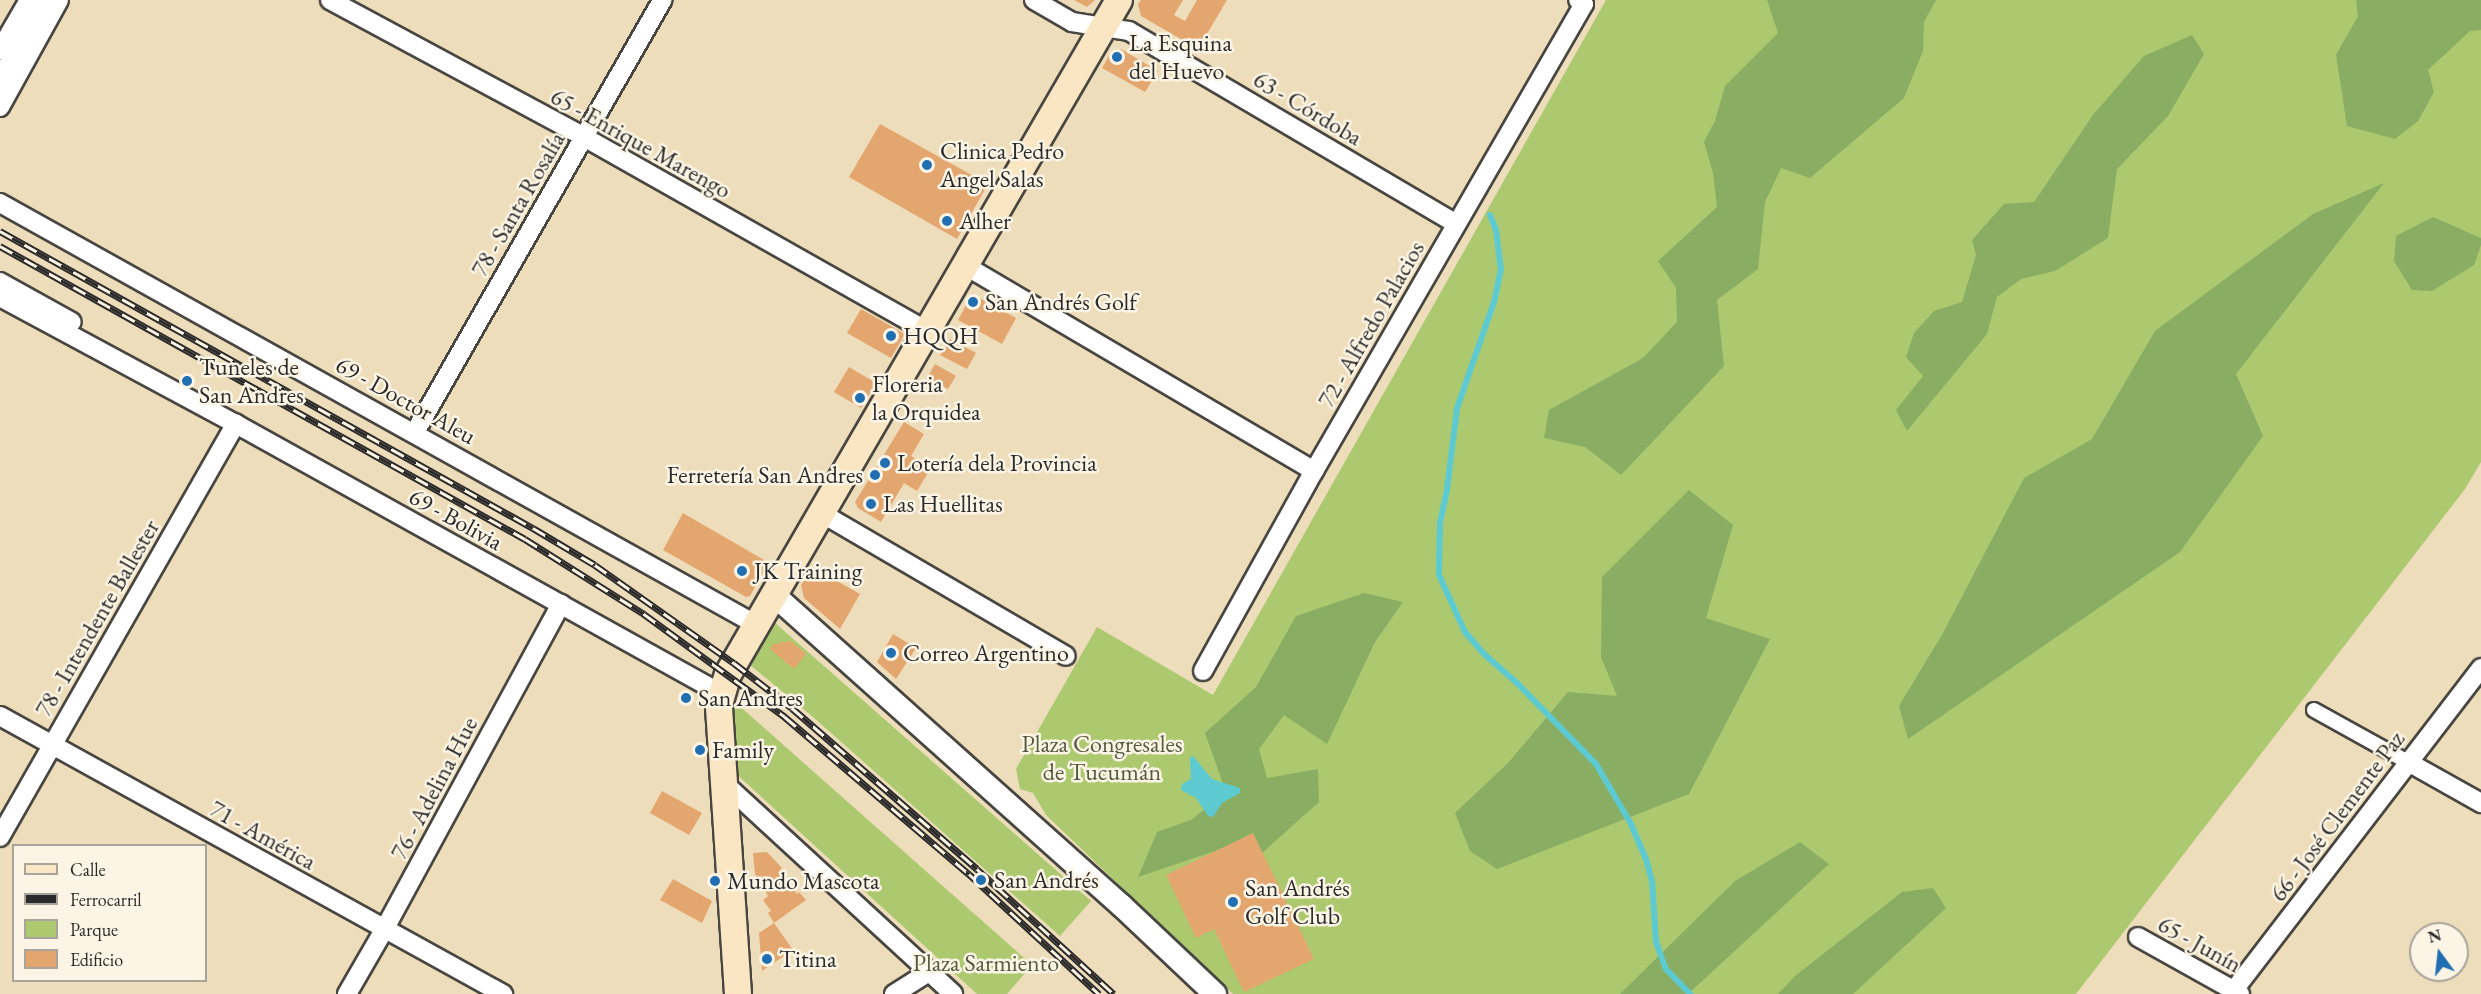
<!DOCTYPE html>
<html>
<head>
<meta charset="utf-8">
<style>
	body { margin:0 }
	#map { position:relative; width:2481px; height:994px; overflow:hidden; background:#edb; font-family:"EB Garamond",serif }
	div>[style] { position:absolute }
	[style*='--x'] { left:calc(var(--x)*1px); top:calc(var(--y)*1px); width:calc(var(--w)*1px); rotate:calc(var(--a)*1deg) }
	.green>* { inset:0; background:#acc96f }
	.forest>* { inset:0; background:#89ad62 }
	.water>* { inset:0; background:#5dcad2 }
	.stream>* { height:6px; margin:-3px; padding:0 3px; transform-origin:3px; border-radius:3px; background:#5dcad2 }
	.building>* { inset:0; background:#e4a66f }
	.roads { filter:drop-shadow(2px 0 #484641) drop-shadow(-2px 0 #484641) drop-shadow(0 2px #484641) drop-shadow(0 -2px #484641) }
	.pedestrian>* { height:14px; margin:-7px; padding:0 7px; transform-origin:7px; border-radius:7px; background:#fff }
	.minor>* { height:18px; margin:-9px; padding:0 9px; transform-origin:9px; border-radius:9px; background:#fff }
	.tertiary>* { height:22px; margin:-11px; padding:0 11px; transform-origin:11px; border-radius:11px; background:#fff }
	.secondary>* { height:26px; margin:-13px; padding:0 13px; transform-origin:13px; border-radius:13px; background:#fbe6c4 }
	.rail>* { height:7px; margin-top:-3.5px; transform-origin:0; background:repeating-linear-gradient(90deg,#fcf5e5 0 14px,#2b2b2b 0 28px); box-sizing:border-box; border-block:2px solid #2b2b2b }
	.dots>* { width:16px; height:16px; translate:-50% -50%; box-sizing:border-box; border:3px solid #fcf5e5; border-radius:50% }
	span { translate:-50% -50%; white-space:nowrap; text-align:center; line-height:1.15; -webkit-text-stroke:5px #fcf5e5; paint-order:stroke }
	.poi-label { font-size:24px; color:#2b2b2b }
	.left { translate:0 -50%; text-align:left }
	.right { translate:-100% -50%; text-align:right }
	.street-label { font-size:24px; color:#2b2b2b }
	.park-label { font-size:24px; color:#525a3f }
	.legend { position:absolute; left:12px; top:844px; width:195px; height:138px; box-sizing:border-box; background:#fcf5e5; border:2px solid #a8a49b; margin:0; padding:8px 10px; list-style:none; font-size:18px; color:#2b2b2b }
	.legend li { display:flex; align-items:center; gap:12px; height:30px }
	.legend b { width:30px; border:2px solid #a8a49b }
	.north { position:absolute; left:2409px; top:922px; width:60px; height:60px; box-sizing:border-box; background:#fcf5e5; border:2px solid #a8a49b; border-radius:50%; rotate:345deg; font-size:16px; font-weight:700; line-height:24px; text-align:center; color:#2b2b2b }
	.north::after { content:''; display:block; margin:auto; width:21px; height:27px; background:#1f6fb2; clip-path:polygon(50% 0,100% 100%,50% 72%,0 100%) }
</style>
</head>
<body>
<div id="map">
	<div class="green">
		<div style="clip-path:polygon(1606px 0,2481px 0,2481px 462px,2465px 489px,2076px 994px,1233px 994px,1046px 815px,1033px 793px,1020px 789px,1016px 769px,1097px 627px,1213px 695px)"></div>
		<div style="clip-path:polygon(774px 622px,1091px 901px,1060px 936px,813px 717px,749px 664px)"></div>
		<div style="clip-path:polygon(728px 696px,1032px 965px,1007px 994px,977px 994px,733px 771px)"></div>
	</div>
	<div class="forest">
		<div style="clip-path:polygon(1767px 0,1936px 0,1924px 22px,1923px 51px,1904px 98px,1810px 178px,1781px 168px,1765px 202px,1758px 269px,1717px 300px,1724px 366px,1621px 475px,1585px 447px,1544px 438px,1549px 410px,1643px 358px,1677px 322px,1676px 288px,1658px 261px,1717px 207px,1713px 173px,1704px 142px,1715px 121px,1725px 86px,1778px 33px)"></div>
		<div style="clip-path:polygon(2356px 0,2481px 0,2481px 30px,2470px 31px,2428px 70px,2434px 92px,2418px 121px,2395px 139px,2347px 126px,2336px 55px,2358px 16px)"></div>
		<div style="clip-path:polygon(2192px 35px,2204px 54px,2168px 116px,2117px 169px,2108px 238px,2055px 271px,2021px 279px,1997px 297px,1987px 334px,1907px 431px,1896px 410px,1923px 376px,1906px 357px,1914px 333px,1934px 311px,1962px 302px,1976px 255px,1972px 240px,2004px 204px,2034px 202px,2093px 115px,2144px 56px)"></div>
		<div style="clip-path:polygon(2384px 183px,2236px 374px,2263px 436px,2180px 552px,1908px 739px,1899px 706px,1943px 633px,2024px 478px,2092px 439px,2155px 331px,2313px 214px)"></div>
		<div style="clip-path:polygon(2433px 217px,2481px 238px,2481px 245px,2474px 265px,2432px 291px,2412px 290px,2394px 261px,2396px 236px)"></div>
		<div style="clip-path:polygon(1689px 490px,1733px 525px,1706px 618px,1770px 639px,1689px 794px,1497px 869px,1470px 851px,1455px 813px,1508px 763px,1568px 692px,1617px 696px,1601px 657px,1602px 577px)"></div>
		<div style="clip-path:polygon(1364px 593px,1403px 602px,1375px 642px,1327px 744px,1284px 715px,1259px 749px,1267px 778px,1318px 769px,1319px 802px,1262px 853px,1253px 833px,1218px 850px,1138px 877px,1157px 832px,1191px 820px,1226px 792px,1205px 733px,1256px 687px,1296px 616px)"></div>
		<div style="clip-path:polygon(1800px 842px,1829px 864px,1688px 994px,1620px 994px,1735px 881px)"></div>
		<div style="clip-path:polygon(1933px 888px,1946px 908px,1853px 994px,1778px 994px,1795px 976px,1902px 892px)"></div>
	</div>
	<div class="water">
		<div style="clip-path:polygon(1193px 756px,1212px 779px,1240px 788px,1240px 793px,1222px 803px,1213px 817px,1208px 816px,1196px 798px,1181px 790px,1182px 784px,1191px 779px,1190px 757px)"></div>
	</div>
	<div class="stream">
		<div style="--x:1490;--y:215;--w:16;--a:68"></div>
		<div style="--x:1496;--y:230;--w:39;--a:83"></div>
		<div style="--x:1501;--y:269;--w:34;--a:102"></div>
		<div style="--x:1494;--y:302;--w:112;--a:109.2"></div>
		<div style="--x:1457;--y:408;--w:83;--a:97"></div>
		<div style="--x:1447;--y:490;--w:33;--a:102"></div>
		<div style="--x:1440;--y:522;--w:53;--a:91.1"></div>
		<div style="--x:1439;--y:575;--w:63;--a:65.5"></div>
		<div style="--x:1465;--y:632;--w:29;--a:49"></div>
		<div style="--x:1484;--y:654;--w:44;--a:41.3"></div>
		<div style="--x:1517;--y:683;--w:113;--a:45.7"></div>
		<div style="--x:1596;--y:764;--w:69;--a:59.7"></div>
		<div style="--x:1631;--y:824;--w:38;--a:67"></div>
		<div style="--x:1646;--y:859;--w:23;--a:75"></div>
		<div style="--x:1652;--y:881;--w:61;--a:86.2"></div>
		<div style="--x:1656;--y:942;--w:29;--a:70"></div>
		<div style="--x:1666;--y:969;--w:35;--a:46"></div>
	</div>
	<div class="building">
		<div style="clip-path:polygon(1074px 0,1095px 0,1087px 7px)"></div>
		<div style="clip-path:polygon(1141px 0,1183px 0,1174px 15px,1185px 21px,1197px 0,1227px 0,1198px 49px,1141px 16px,1138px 4px)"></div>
		<div style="clip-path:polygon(1121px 49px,1158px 71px,1145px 92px,1102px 68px,1110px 54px)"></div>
		<div style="clip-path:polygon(880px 124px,988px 184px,957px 239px,849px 177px)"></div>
		<div style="clip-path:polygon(972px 294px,1016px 318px,1002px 344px,958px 320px)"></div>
		<div style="clip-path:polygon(861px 309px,905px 334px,891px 358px,847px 333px)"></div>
		<div style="clip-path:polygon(950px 339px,976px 353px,967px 369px,940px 355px)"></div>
		<div style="clip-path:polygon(935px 364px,956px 376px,948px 389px,927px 378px)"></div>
		<div style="clip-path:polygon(849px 367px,876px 383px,861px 408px,834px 392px)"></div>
		<div style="clip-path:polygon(904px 422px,924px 434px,911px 456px,931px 468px,917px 491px,904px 483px,881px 522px,858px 508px,855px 502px)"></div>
		<div style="clip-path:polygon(683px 513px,769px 563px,750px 596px,746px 597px,663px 550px)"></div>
		<div style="clip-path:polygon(812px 567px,860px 594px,840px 629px,804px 598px,801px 585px)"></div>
		<div style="clip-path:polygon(893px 634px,916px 648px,896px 679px,877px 662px)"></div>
		<div style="clip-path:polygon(791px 641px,806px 654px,794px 669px,770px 649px,774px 644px)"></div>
		<div style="clip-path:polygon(662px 791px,702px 813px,689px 835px,650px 813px)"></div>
		<div style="clip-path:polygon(1253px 833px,1314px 959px,1244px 992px,1214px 929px,1196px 938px,1166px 875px)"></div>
		<div style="clip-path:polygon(767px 852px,782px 868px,780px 870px,797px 894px,799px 892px,806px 900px,774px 923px,768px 913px,771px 911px,763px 900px,768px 896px,755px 874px,753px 853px)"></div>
		<div style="clip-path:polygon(673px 879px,712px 901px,702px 923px,660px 900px)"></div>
		<div style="clip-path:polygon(774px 923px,793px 950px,762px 971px,759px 933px)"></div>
	</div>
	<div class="roads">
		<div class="pedestrian">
			<div style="--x:2314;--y:710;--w:107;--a:29"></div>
		</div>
		<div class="minor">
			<div style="--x:330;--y:0;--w:289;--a:28.3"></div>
			<div style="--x:584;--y:137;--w:395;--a:29.5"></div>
			<div style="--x:1034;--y:0;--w:44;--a:30.1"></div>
			<div style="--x:1072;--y:22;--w:58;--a:9"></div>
			<div style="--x:1129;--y:31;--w:380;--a:30.5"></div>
			<div style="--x:0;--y:50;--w:58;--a:-59.9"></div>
			<div style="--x:0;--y:79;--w:90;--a:-60.9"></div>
			<div style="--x:0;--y:107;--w:122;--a:-61.1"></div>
			<div style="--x:0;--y:203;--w:867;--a:29.14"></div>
			<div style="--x:966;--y:266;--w:404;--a:30.5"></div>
			<div style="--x:0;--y:282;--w:82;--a:29.1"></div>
			<div style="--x:0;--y:297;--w:268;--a:28.3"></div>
			<div style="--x:236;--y:424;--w:554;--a:29.06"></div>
			<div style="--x:415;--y:432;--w:498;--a:-60.2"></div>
			<div style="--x:823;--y:514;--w:281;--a:30.3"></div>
			<div style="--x:1203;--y:671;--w:229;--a:-61"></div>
			<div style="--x:1314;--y:471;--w:539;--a:-59.97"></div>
			<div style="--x:1584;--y:4;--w:7;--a:-146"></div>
			<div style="--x:0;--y:716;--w:575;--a:28.93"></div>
			<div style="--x:2408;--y:762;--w:84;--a:29.3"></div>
			<div style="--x:725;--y:784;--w:310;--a:42.6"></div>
			<div style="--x:0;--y:837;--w:476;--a:-60.3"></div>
			<div style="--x:2138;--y:937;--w:117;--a:29.2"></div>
			<div style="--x:347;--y:994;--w:74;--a:-60"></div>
			<div style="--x:384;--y:930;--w:371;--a:-61.5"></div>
			<div style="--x:894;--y:994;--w:41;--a:-32.2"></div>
			<div style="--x:2231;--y:994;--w:411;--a:-52.5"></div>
		</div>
		<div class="tertiary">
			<div style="--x:774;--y:595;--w:467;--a:41.8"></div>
			<div style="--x:1122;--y:906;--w:128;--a:43.4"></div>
		</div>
		<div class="secondary">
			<div style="--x:738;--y:994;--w:290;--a:-93.8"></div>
			<div style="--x:719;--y:705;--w:32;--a:-74"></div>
			<div style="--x:728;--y:674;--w:779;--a:-59.88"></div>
		</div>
	</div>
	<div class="rail">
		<div style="--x:0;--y:231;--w:610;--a:29.13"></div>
		<div style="--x:533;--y:528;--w:72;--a:30.8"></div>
		<div style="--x:595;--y:565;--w:170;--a:35.2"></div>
		<div style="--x:734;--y:663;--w:73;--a:37.8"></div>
		<div style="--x:792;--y:708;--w:245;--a:41"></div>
		<div style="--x:977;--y:869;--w:185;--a:42.4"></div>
		<div style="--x:0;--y:246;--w:601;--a:29.17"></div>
		<div style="--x:525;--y:539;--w:141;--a:32.2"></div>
		<div style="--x:644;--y:614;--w:175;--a:36.1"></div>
		<div style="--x:785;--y:717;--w:242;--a:40.5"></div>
		<div style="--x:969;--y:874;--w:177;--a:42.7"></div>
	</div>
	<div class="dots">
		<div style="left:1117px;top:57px;background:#1f6fb2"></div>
		<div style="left:927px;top:165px;background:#1f6fb2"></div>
		<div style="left:947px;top:221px;background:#1f6fb2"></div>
		<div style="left:973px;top:302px;background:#1f6fb2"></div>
		<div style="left:891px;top:336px;background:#1f6fb2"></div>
		<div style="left:187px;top:381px;background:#1f6fb2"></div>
		<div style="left:860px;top:398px;background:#1f6fb2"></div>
		<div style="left:885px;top:463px;background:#1f6fb2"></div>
		<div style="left:875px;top:475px;background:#1f6fb2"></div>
		<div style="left:871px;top:504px;background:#1f6fb2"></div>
		<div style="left:742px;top:571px;background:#1f6fb2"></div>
		<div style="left:891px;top:653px;background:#1f6fb2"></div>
		<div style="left:686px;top:698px;background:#1f6fb2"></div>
		<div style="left:700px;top:750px;background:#1f6fb2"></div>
		<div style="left:981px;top:880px;background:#1f6fb2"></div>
		<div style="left:715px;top:881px;background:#1f6fb2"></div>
		<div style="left:1233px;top:902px;background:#1f6fb2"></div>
		<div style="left:767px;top:959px;background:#1f6fb2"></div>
	</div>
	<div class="poi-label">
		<span class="left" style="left:1129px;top:57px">La Esquina<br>del Huevo</span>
		<span class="left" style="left:940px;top:165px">Clinica Pedro<br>Angel Salas</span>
		<span class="left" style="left:959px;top:221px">Alher</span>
		<span class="left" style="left:985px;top:302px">San Andrés Golf</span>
		<span class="left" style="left:903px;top:336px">HQQH</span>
		<span class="left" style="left:199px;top:381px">Tuneles de<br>San Andres</span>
		<span class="left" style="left:872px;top:398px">Floreria<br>la Orquidea</span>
		<span class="left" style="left:897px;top:463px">Lotería dela Provincia</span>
		<span class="right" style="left:863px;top:475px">Ferretería San Andres</span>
		<span class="left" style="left:883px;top:504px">Las Huellitas</span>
		<span class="left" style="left:754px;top:571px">JK Training</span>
		<span class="left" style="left:903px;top:653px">Correo Argentino</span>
		<span class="left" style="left:698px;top:698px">San Andres</span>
		<span class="left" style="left:712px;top:750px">Family</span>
		<span class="left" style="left:994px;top:880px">San Andrés</span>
		<span class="left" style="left:727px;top:881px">Mundo Mascota</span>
		<span class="left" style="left:1245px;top:902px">San Andrés<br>Golf Club</span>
		<span class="left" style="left:779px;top:959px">Titina</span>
	</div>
	<div class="street-label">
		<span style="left:1308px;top:108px;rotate:31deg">63 - Córdoba</span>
		<span style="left:641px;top:143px;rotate:29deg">65 - Enrique Marengo</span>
		<span style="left:518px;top:204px;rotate:-60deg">78 - Santa Rosalía</span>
		<span style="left:1371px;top:324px;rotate:-60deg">72 - Alfredo Palacios</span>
		<span style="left:406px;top:400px;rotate:29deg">69 - Doctor Aleu</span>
		<span style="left:456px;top:519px;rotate:29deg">69 - Bolivia</span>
		<span style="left:97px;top:618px;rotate:-60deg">78 - Intendente Ballester</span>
		<span style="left:434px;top:788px;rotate:-62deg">76 - Adelina Hue</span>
		<span style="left:2337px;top:816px;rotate:-53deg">66 - José Clemente Paz</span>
		<span style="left:263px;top:835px;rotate:29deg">71 - América</span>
		<span style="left:2200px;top:944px;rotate:29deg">65 - Junín</span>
	</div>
	<div class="park-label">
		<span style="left:1102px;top:758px">Plaza Congresales<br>de Tucumán</span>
		<span style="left:986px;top:963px">Plaza Sarmiento</span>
	</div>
	<ul class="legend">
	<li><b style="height:8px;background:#fbe6c4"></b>Calle</li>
	<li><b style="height:8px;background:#2b2b2b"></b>Ferrocarril</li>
	<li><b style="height:16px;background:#acc96f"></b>Parque</li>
	<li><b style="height:16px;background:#e4a66f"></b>Edificio</li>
	</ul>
	<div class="north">N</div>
</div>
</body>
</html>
